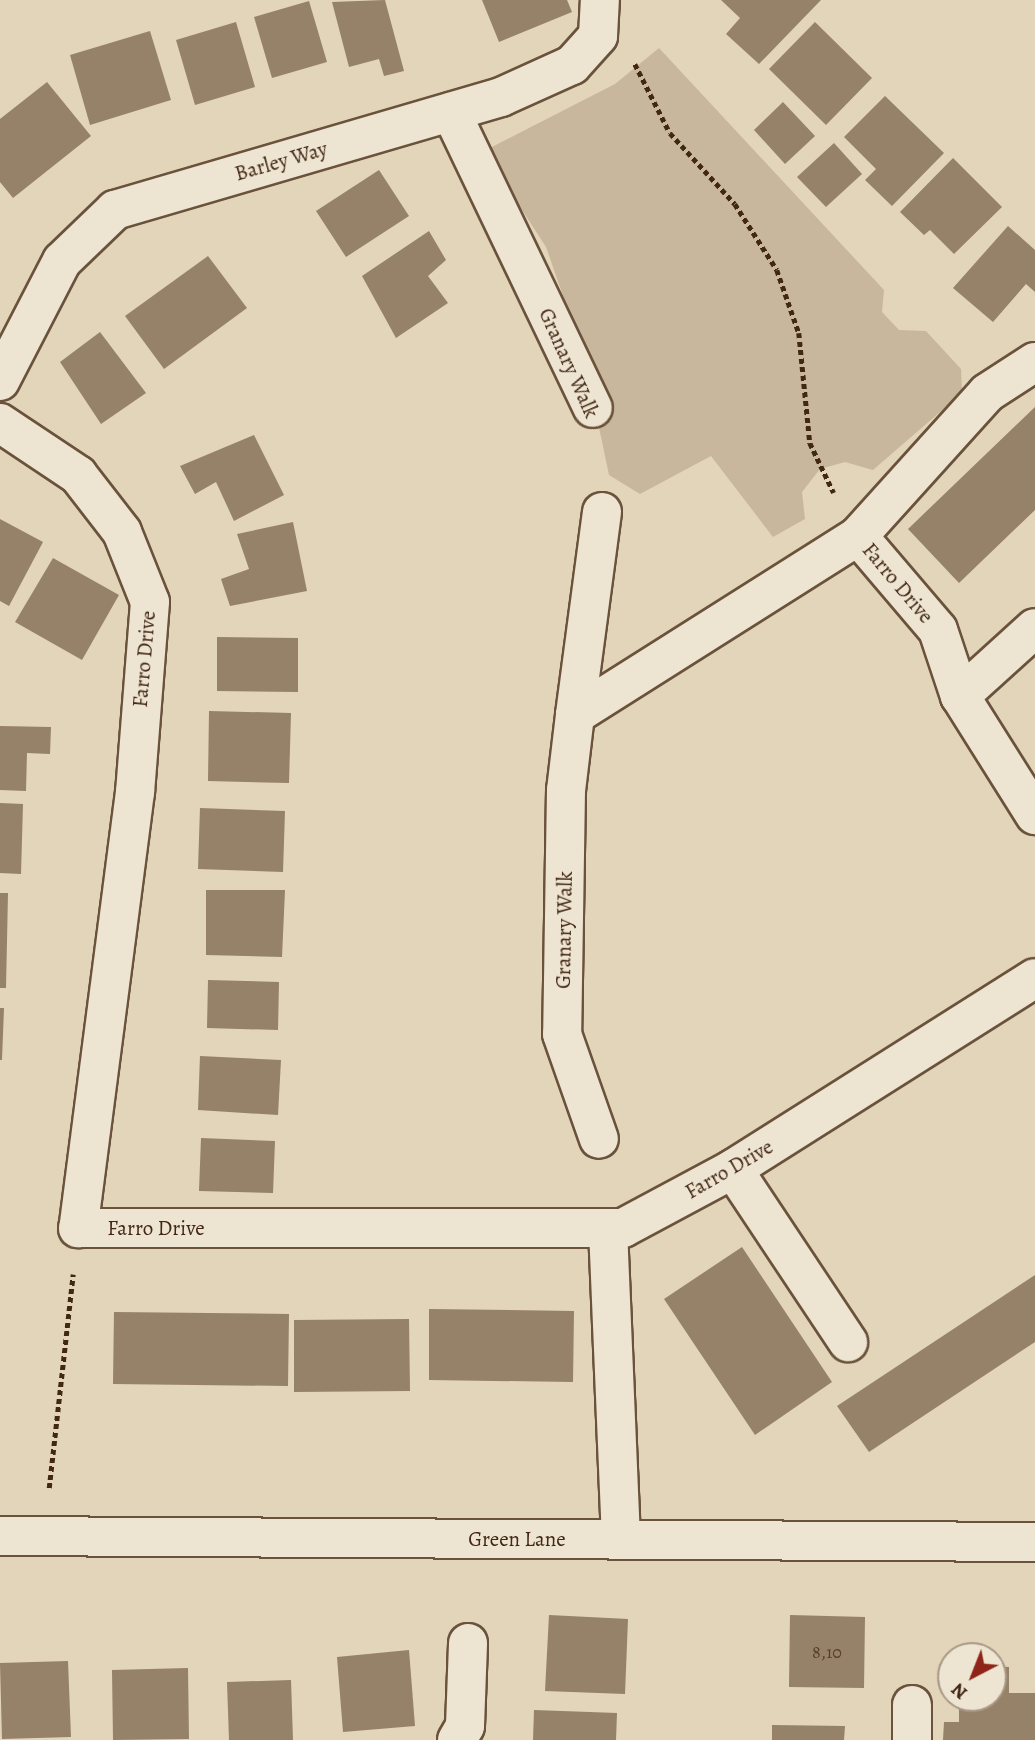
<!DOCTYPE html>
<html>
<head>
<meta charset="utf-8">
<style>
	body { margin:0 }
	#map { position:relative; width:1035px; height:1740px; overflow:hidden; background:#e3d5b9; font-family:Alegreya,serif }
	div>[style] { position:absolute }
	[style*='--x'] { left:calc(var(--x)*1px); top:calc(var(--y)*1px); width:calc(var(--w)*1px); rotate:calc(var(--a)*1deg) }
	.green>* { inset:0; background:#c8b79d }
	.building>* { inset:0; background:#968169 }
	.path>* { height:4.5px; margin-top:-2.25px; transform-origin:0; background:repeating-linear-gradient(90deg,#422713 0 5px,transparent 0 8.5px) }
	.roads { filter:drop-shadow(2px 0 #6a523c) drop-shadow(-2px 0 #6a523c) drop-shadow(0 2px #6a523c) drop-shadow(0 -2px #6a523c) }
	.minor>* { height:38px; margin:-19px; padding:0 19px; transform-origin:19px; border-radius:19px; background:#ede4d2 }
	span { translate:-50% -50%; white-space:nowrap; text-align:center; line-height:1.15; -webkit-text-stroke:7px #ede4d2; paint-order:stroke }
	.number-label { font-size:18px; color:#573e28 }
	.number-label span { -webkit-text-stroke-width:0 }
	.street-label { font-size:21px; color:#422713 }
	.north { position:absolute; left:937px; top:1642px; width:70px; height:70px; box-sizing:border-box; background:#ede4d2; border:2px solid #a99886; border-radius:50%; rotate:222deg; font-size:19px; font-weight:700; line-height:28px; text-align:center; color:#422713 }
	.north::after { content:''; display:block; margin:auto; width:24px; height:32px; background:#8f2418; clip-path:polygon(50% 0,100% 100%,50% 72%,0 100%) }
</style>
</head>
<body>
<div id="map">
	<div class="green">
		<div style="clip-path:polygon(659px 48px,884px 290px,882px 312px,899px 330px,926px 331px,961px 369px,962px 393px,873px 470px,845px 462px,820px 469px,802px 492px,805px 519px,773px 537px,711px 456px,640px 494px,609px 475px,584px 356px,546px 247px,484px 151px,615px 84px)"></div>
	</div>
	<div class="building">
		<div style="clip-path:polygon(385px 0,404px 71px,384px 76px,379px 59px,349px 67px,332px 2px)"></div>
		<div style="clip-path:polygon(482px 0,567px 0,572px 12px,499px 42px)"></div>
		<div style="clip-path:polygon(721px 0,821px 0,759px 64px,726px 34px,740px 18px)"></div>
		<div style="clip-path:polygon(309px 1px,327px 62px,272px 78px,254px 17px)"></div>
		<div style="clip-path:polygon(236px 22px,255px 87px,195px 105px,176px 40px)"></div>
		<div style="clip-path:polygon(815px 22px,872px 78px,826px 125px,769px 69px)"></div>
		<div style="clip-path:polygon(150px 31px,171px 100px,90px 125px,70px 55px)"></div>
		<div style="clip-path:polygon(47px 82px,91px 136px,13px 198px,0 182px,0 119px)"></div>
		<div style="clip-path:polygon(885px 96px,944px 153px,892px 206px,865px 180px,876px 169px,844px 137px)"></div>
		<div style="clip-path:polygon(783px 102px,815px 136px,785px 164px,754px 130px)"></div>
		<div style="clip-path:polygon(834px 143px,862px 174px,826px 207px,797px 177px)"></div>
		<div style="clip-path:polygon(953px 158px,1002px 207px,954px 254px,930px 230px,924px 235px,900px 212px)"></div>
		<div style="clip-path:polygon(379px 170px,409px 216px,346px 257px,316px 211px)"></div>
		<div style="clip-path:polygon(1008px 226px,1035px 250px,1035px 292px,1026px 284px,993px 322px,953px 288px)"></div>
		<div style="clip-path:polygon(429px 231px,446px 260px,428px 276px,448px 303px,396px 338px,362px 276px)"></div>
		<div style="clip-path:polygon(208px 256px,247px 308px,164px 369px,125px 316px)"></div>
		<div style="clip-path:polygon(100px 332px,146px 393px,101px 424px,60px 362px)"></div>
		<div style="clip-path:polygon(1035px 407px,1035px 510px,959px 583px,908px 529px)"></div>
		<div style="clip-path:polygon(254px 435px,284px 495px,234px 521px,216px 482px,195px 494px,180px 466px)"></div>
		<div style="clip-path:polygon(0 519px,43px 542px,9px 606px,0 601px)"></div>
		<div style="clip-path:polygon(293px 522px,307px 591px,230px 606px,221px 579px,249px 569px,237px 534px)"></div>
		<div style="clip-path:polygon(53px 558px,119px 595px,82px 660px,15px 622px)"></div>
		<div style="clip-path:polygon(217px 637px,298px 638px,298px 692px,217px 691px)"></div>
		<div style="clip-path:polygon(209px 711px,291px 713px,289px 783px,208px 781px)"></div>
		<div style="clip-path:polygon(0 726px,51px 727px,50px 754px,27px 753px,26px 791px,0 790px)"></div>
		<div style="clip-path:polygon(0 803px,23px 804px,21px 874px,0 873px)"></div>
		<div style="clip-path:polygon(200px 808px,285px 811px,283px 872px,198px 869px)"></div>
		<div style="clip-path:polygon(206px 890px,285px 890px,282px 957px,206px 955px)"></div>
		<div style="clip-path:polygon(0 893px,8px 893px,6px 988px,0 988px)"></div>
		<div style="clip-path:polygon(208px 980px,279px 982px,278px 1030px,207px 1028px)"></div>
		<div style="clip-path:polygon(0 1008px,4px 1008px,2px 1060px,0 1060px)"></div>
		<div style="clip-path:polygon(200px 1056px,281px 1060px,278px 1115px,198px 1110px)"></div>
		<div style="clip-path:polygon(201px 1138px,275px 1141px,273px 1193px,199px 1191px)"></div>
		<div style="clip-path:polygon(742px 1247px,832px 1382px,755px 1435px,664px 1299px)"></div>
		<div style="clip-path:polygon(1035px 1275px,1035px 1342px,869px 1452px,837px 1406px)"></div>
		<div style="clip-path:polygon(429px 1309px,574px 1311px,573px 1382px,429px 1380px)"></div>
		<div style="clip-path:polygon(114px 1312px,289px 1314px,288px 1386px,113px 1384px)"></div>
		<div style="clip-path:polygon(409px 1319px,410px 1391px,294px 1392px,294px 1320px)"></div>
		<div style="clip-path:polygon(549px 1615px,628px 1619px,625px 1694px,545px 1691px)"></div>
		<div style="clip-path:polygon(790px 1615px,865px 1617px,864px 1688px,789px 1687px)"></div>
		<div style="clip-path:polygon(409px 1650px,415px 1726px,343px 1732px,337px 1657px)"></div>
		<div style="clip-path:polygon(68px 1661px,71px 1737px,2px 1739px,0 1663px)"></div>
		<div style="clip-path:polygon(993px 1666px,1009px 1667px,1009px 1693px,1035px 1693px,1035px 1740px,943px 1740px,944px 1722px,959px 1722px,959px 1698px,993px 1698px)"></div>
		<div style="clip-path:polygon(188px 1668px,189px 1739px,113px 1740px,112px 1670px)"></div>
		<div style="clip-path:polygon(291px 1680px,293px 1740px,229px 1740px,227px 1682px)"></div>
		<div style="clip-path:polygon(534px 1710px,617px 1713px,616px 1740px,533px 1740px)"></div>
		<div style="clip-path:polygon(772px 1725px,845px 1726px,844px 1740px,772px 1740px)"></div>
	</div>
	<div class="path">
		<div style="--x:635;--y:64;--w:77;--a:63.1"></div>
		<div style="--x:670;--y:133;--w:96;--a:47.5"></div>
		<div style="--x:735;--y:204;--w:78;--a:57.5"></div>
		<div style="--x:777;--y:270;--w:67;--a:70.8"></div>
		<div style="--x:799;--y:333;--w:111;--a:84.3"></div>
		<div style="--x:810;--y:443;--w:55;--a:64.4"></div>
		<div style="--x:49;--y:1488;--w:215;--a:-83.6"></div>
	</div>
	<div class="roads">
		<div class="minor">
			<div style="--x:451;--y:112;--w:328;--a:64.4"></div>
			<div style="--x:0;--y:381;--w:135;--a:-62.7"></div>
			<div style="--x:62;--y:261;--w:74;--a:-43.9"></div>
			<div style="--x:115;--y:210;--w:402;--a:-16.3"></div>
			<div style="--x:501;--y:97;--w:78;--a:-24.3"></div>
			<div style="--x:572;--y:65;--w:39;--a:-48"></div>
			<div style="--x:598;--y:36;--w:36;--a:-87"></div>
			<div style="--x:0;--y:423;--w:94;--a:33.7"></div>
			<div style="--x:78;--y:475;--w:72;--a:52.3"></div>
			<div style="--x:122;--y:532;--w:75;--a:68.2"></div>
			<div style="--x:150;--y:602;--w:191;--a:94.5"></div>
			<div style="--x:135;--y:792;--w:440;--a:97.4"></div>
			<div style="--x:78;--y:1228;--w:545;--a:0"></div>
			<div style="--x:623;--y:1228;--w:125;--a:-28.2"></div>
			<div style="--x:733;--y:1169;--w:357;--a:-32.3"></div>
			<div style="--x:602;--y:512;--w:205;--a:97.6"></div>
			<div style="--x:575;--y:715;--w:335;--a:-32.3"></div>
			<div style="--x:858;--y:536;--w:193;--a:-47.9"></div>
			<div style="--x:987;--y:393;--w:57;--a:-32.9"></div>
			<div style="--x:858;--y:536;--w:123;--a:49.6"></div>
			<div style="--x:938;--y:630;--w:70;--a:71.6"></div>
			<div style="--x:960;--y:696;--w:141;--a:57.8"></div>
			<div style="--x:960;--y:696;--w:101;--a:-42.2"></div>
			<div style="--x:575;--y:715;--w:76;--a:96.8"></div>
			<div style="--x:566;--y:790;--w:244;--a:90.9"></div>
			<div style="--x:562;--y:1034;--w:111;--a:70.6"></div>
			<div style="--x:733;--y:1169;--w:208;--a:56.4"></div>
			<div style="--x:608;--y:1229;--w:311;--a:87.6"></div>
			<div style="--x:0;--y:1536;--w:1035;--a:0.33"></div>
			<div style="--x:457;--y:1740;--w:16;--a:-60"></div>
			<div style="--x:465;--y:1726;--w:83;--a:-87.9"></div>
			<div style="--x:912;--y:1740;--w:35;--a:-90"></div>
		</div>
	</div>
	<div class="number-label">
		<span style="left:827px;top:1652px">8,10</span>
	</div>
	<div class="street-label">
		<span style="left:281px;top:161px;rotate:-16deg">Barley Way</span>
		<span style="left:569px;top:363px;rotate:66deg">Granary Walk</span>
		<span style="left:898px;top:583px;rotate:50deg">Farro Drive</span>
		<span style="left:144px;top:659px;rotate:-85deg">Farro Drive</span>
		<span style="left:564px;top:930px;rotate:-89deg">Granary Walk</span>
		<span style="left:729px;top:1169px;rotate:-30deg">Farro Drive</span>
		<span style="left:156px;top:1228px">Farro Drive</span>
		<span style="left:517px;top:1539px">Green Lane</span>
	</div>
	<div class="north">N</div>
</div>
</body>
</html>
